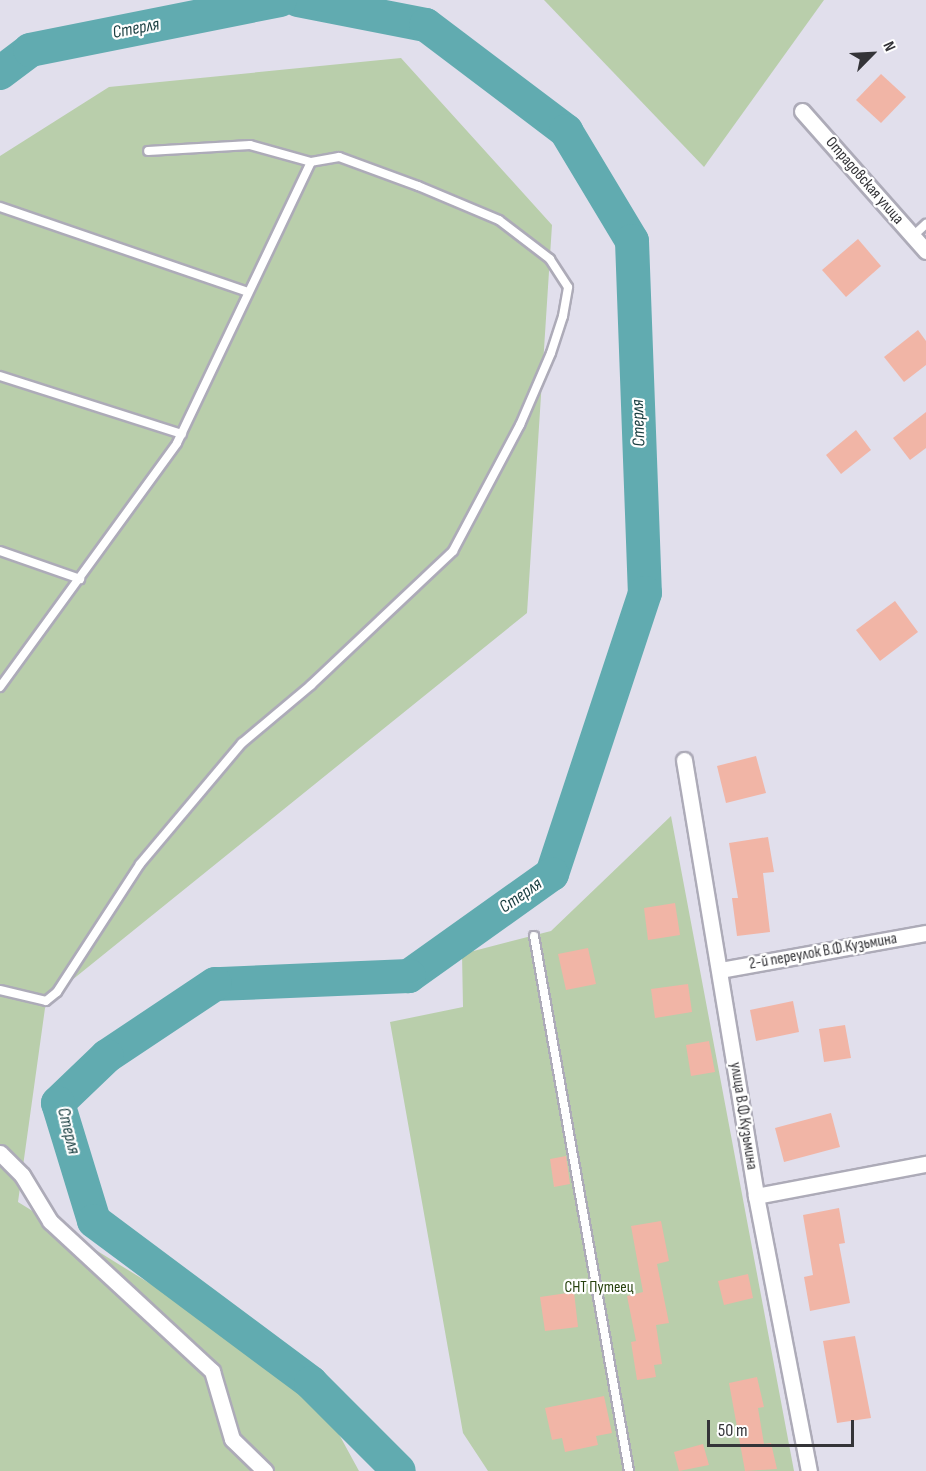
<!DOCTYPE html>
<html>
<head>
<meta charset="utf-8">
<style>
	body { margin:0 }
	#map { position:relative; width:926px; height:1471px; overflow:hidden; background:#e1dfec; font-family:"Sofia Sans Condensed",sans-serif }
	div>[style] { position:absolute }
	[style*='--x'] { left:calc(var(--x)*1px); top:calc(var(--y)*1px); width:calc(var(--w)*1px); rotate:calc(var(--a)*1deg) }
	.green>* { inset:0; background:#b9ceab }
	.river>* { height:34px; margin:-17px; padding:0 17px; transform-origin:17px; border-radius:17px; background:#61abb0 }
	.building>* { inset:0; background:#f1b5a6 }
	.roads { filter:drop-shadow(2px 0 #adabb8) drop-shadow(-2px 0 #adabb8) drop-shadow(0 2px #adabb8) drop-shadow(0 -2px #adabb8) }
	.service>* { height:8px; margin:-4px; padding:0 4px; transform-origin:4px; border-radius:4px; background:#fff }
	.minor>* { height:15px; margin:-7.5px; padding:0 7.5px; transform-origin:7.5px; border-radius:7.5px; background:#fff }
	span { translate:-50% -50%; white-space:nowrap; text-align:center; line-height:1.15; -webkit-text-stroke:4.5px #fff; paint-order:stroke }
	.street-label { font-size:16px; color:#343438 }
	.park-label { font-size:16px; color:#26410d }
	.water-label { font-size:18px; color:#193e40; font-style:italic }
	.north { position:absolute; left:842px; top:24px; width:60px; height:60px; -webkit-text-stroke:4px #fff; paint-order:stroke; rotate:66deg; font-size:16px; font-weight:700; line-height:24px; text-align:center; color:#343438 }
	.north::after { content:''; display:block; margin:auto; width:21px; height:27px; background:#343438; clip-path:polygon(50% 0,100% 100%,50% 72%,0 100%) }
	.scale { position:absolute; left:707px; top:1420px; width:147px; height:27px; box-sizing:border-box; border:3px solid #343438; border-top:0; padding-left:8px; font-size:18px; line-height:21px; white-space:nowrap; color:#343438; -webkit-text-stroke:4px #fff; paint-order:stroke }
</style>
</head>
<body>
<div id="map">
	<div class="green">
		<div style="clip-path:polygon(544px 0,824px 0,704px 167px)"></div>
		<div style="clip-path:polygon(401px 58px,552px 225px,527px 613px,46px 1001px,18px 1202px,311px 1383px,359px 1471px,0 1471px,0 156px,109px 87px)"></div>
		<div style="clip-path:polygon(671px 816px,794px 1471px,488px 1471px,463px 1433px,390px 1022px,463px 1007px,462px 954px,551px 931px)"></div>
	</div>
	<div class="river">
		<div style="--x:298;--y:0;--w:130;--a:11.1"></div>
		<div style="--x:426;--y:25;--w:176;--a:37.1"></div>
		<div style="--x:566;--y:131;--w:128;--a:59"></div>
		<div style="--x:632;--y:241;--w:352;--a:87.9"></div>
		<div style="--x:645;--y:593;--w:296;--a:108.3"></div>
		<div style="--x:552;--y:874;--w:176;--a:144.5"></div>
		<div style="--x:409;--y:976;--w:194;--a:177.6"></div>
		<div style="--x:215;--y:984;--w:130;--a:146.3"></div>
		<div style="--x:107;--y:1056;--w:68;--a:136.2"></div>
		<div style="--x:58;--y:1103;--w:123;--a:73"></div>
		<div style="--x:94;--y:1221;--w:271;--a:36.7"></div>
		<div style="--x:311;--y:1383;--w:124;--a:45"></div>
		<div style="--x:0;--y:73;--w:38;--a:-37"></div>
		<div style="--x:30;--y:50;--w:255;--a:-11.3"></div>
	</div>
	<div class="building">
		<div style="clip-path:polygon(881px 74px,906px 97px,881px 123px,856px 100px)"></div>
		<div style="clip-path:polygon(858px 239px,881px 266px,846px 297px,822px 270px)"></div>
		<div style="clip-path:polygon(918px 330px,926px 341px,926px 365px,904px 382px,884px 357px)"></div>
		<div style="clip-path:polygon(926px 412px,926px 448px,910px 460px,893px 438px)"></div>
		<div style="clip-path:polygon(856px 430px,871px 450px,841px 474px,826px 455px)"></div>
		<div style="clip-path:polygon(895px 601px,918px 632px,880px 661px,856px 630px)"></div>
		<div style="clip-path:polygon(756px 756px,766px 793px,726px 803px,717px 766px)"></div>
		<div style="clip-path:polygon(768px 837px,774px 872px,763px 873px,770px 932px,737px 936px,732px 898px,738px 898px,729px 843px)"></div>
		<div style="clip-path:polygon(675px 903px,680px 935px,648px 940px,644px 908px)"></div>
		<div style="clip-path:polygon(588px 948px,596px 984px,566px 990px,558px 954px)"></div>
		<div style="clip-path:polygon(688px 984px,692px 1012px,655px 1018px,651px 989px)"></div>
		<div style="clip-path:polygon(793px 1001px,799px 1032px,756px 1041px,750px 1010px)"></div>
		<div style="clip-path:polygon(845px 1025px,851px 1058px,824px 1062px,819px 1029px)"></div>
		<div style="clip-path:polygon(709px 1041px,715px 1072px,691px 1076px,686px 1045px)"></div>
		<div style="clip-path:polygon(831px 1113px,840px 1147px,784px 1162px,775px 1128px)"></div>
		<div style="clip-path:polygon(566px 1156px,570px 1184px,554px 1187px,550px 1159px)"></div>
		<div style="clip-path:polygon(839px 1208px,845px 1243px,839px 1244px,850px 1303px,810px 1311px,804px 1277px,813px 1275px,803px 1215px)"></div>
		<div style="clip-path:polygon(661px 1221px,669px 1261px,657px 1264px,669px 1323px,656px 1325px,662px 1364px,654px 1365px,656px 1377px,637px 1380px,631px 1342px,636px 1341px,627px 1296px,643px 1292px,631px 1226px)"></div>
		<div style="clip-path:polygon(748px 1274px,753px 1298px,724px 1305px,718px 1281px)"></div>
		<div style="clip-path:polygon(574px 1292px,578px 1327px,545px 1331px,540px 1297px)"></div>
		<div style="clip-path:polygon(855px 1336px,871px 1418px,837px 1423px,823px 1341px)"></div>
		<div style="clip-path:polygon(757px 1377px,764px 1407px,758px 1408px,764px 1444px,771px 1443px,777px 1469px,745px 1471px,729px 1383px)"></div>
		<div style="clip-path:polygon(604px 1396px,612px 1433px,596px 1436px,598px 1445px,565px 1452px,562px 1438px,552px 1440px,545px 1408px)"></div>
		<div style="clip-path:polygon(703px 1444px,709px 1465px,679px 1471px,674px 1452px)"></div>
	</div>
	<div class="roads">
		<div class="service">
			<div style="--x:0;--y:207;--w:262;--a:18.9"></div>
			<div style="--x:913;--y:236;--w:18;--a:-43"></div>
			<div style="--x:0;--y:376;--w:191;--a:17.7"></div>
			<div style="--x:0;--y:551;--w:85;--a:19.3"></div>
			<div style="--x:0;--y:687;--w:301;--a:-54"></div>
			<div style="--x:177;--y:443;--w:311;--a:-64.5"></div>
			<div style="--x:311;--y:162;--w:63;--a:-164.4"></div>
			<div style="--x:250;--y:145;--w:102;--a:176.6"></div>
			<div style="--x:534;--y:936;--w:543;--a:79.93"></div>
			<div style="--x:0;--y:990;--w:47;--a:13.4"></div>
			<div style="--x:46;--y:1001;--w:14;--a:-39"></div>
			<div style="--x:57;--y:992;--w:153;--a:-57"></div>
			<div style="--x:140;--y:864;--w:158;--a:-49.9"></div>
			<div style="--x:242;--y:743;--w:90;--a:-40"></div>
			<div style="--x:311;--y:685;--w:195;--a:-43.3"></div>
			<div style="--x:453;--y:551;--w:143;--a:-62"></div>
			<div style="--x:520;--y:425;--w:78;--a:-66.7"></div>
			<div style="--x:551;--y:353;--w:39;--a:-72"></div>
			<div style="--x:563;--y:316;--w:29;--a:-80"></div>
			<div style="--x:568;--y:287;--w:33;--a:-123"></div>
			<div style="--x:550;--y:259;--w:64;--a:-142.6"></div>
			<div style="--x:499;--y:220;--w:88;--a:-157.2"></div>
			<div style="--x:418;--y:186;--w:84;--a:-159.8"></div>
			<div style="--x:339;--y:157;--w:28;--a:170"></div>
		</div>
		<div class="minor">
			<div style="--x:802;--y:111;--w:187;--a:48.5"></div>
			<div style="--x:684;--y:760;--w:442;--a:80.6"></div>
			<div style="--x:756;--y:1196;--w:280;--a:79.1"></div>
			<div style="--x:720;--y:970;--w:209;--a:-10.2"></div>
			<div style="--x:0;--y:1153;--w:31;--a:45"></div>
			<div style="--x:22;--y:1175;--w:54;--a:58.7"></div>
			<div style="--x:50;--y:1221;--w:221;--a:42.8"></div>
			<div style="--x:212;--y:1371;--w:71;--a:73.6"></div>
			<div style="--x:232;--y:1439;--w:46;--a:44.1"></div>
			<div style="--x:756;--y:1196;--w:173;--a:-10.7"></div>
		</div>
	</div>
	<div class="street-label">
		<span style="left:864px;top:181px;rotate:49deg">Отрадовская улица</span>
		<span style="left:823px;top:952px;rotate:-10deg">2-й переулок В.Ф.Кузьмина</span>
		<span style="left:743px;top:1116px;rotate:81deg">улица В.Ф.Кузьмина</span>
	</div>
	<div class="park-label">
		<span style="left:599px;top:1288px">СНТ Путеец</span>
	</div>
	<div class="water-label">
		<span style="left:136px;top:29px;rotate:-11deg">Стерля</span>
		<span style="left:639px;top:423px;rotate:-92deg">Стерля</span>
		<span style="left:521px;top:896px;rotate:-35deg">Стерля</span>
		<span style="left:68px;top:1131px;rotate:76deg">Стерля</span>
	</div>
	<div class="north">N</div>
	<div class="scale">50 m</div>
</div>
</body>
</html>
